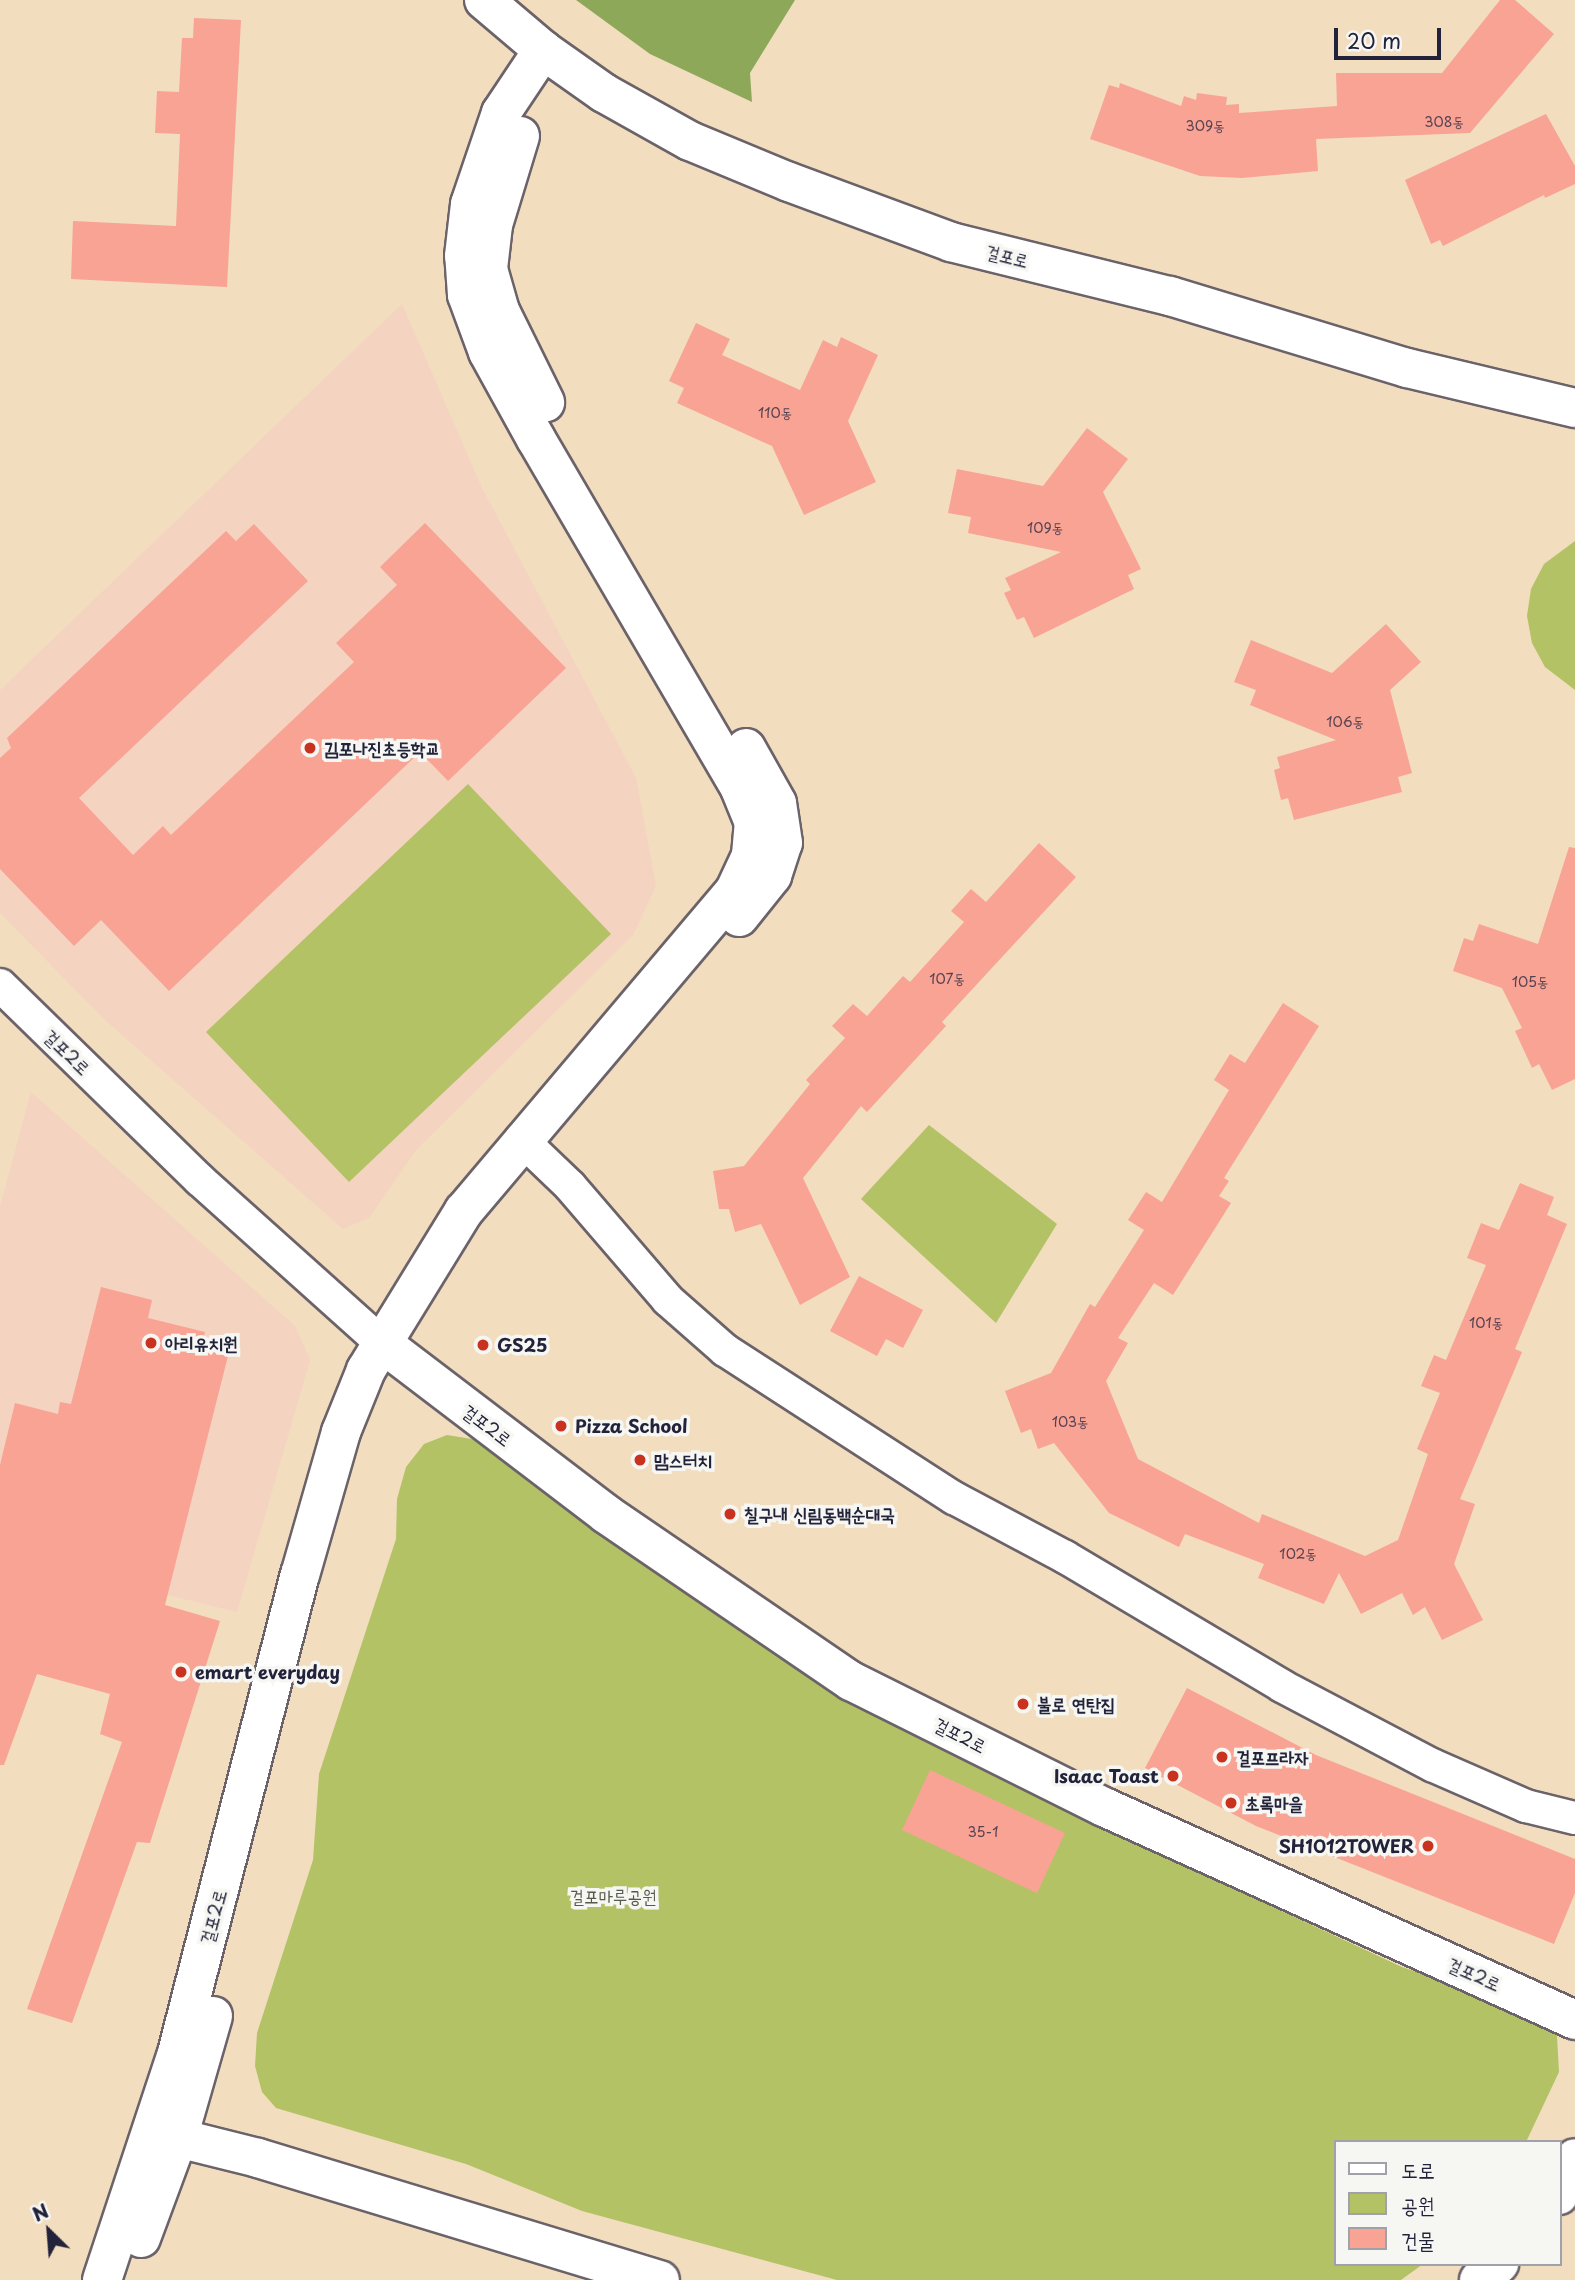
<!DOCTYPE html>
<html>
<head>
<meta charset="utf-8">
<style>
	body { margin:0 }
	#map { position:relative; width:1575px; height:2280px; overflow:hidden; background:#f2ddbf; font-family:"Playpen Sans","Poor Story",sans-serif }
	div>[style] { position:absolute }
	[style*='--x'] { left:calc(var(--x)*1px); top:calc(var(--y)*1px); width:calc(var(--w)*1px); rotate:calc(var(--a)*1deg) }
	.built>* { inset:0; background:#f4d3c0 }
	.green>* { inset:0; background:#b3c265 }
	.forest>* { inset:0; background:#8ea85a }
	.building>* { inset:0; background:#f9a394 }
	.roads { filter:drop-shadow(2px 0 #6b6369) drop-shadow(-2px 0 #6b6369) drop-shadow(0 2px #6b6369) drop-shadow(0 -2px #6b6369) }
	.minor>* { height:32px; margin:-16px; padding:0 16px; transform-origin:16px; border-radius:16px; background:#fff }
	.tertiary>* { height:38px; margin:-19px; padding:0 19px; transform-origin:19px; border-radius:19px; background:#fff }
	.dots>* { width:19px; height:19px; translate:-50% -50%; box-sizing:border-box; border:4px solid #f6f6f2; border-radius:50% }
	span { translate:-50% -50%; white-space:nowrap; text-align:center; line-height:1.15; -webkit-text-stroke:7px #f6f6f2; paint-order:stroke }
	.number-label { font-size:14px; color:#584251 }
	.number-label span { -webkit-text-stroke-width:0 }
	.street-label { font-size:18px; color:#22223b }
	.poi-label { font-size:18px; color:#22223b; font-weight:700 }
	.left { translate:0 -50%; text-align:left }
	.right { translate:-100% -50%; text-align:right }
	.park-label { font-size:18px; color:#555a4a }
	.legend { position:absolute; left:1334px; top:2140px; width:228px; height:126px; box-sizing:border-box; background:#f6f6f2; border:2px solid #a1a1a9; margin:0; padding:9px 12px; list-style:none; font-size:21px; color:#22223b }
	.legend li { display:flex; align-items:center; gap:14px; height:35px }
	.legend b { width:35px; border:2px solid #a1a1a9 }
	.north { position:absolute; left:14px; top:2196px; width:70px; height:70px; -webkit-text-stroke:5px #f6f6f2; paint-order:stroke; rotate:335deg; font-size:19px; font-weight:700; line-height:28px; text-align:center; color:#22223b }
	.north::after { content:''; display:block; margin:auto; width:24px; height:32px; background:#22223b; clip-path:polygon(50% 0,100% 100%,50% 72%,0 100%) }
	.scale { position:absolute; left:1334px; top:28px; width:107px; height:32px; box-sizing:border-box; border:4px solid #22223b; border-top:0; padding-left:9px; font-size:21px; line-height:24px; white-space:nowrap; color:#22223b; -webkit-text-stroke:5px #f6f6f2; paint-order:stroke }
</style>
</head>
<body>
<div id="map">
	<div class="built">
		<div style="clip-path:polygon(402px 304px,482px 488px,636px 778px,656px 886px,633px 935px,415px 1151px,370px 1217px,343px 1229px,105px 1020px,0 913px,0 690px)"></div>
		<div style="clip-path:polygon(31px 1092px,295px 1326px,310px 1360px,237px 1612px,0 1554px,0 1207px)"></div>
	</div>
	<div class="green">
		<div style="clip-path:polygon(1575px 541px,1575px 690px,1545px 667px,1532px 643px,1527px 616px,1531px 589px,1544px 564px)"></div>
		<div style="clip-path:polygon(468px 784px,611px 934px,349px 1182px,206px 1032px)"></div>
		<div style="clip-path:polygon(929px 1125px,1057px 1224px,996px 1323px,861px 1199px)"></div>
		<div style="clip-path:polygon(447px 1435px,472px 1439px,511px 1455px,845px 1688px,1065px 1810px,1402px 1967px,1543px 2015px,1557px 2036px,1559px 2072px,1526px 2142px,1335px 2142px,1335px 2264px,1423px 2264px,1401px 2280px,837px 2280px,582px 2211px,466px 2164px,276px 2108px,262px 2092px,255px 2066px,257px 2033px,313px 1860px,319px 1774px,396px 1539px,397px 1499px,406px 1467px,424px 1444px)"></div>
	</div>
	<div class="forest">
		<div style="clip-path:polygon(576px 0,795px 0,750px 73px,752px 102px,650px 54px)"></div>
	</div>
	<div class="building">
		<div style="clip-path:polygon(1500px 0,1515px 0,1554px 34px,1470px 133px,1316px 139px,1318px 171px,1242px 178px,1200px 176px,1090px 139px,1109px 85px,1119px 88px,1120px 83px,1181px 106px,1184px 96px,1196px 100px,1197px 93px,1227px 97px,1226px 105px,1239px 104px,1239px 113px,1337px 106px,1336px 73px,1442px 73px)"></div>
		<div style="clip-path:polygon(194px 18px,241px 20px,227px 287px,71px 279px,73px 221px,176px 226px,180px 134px,155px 133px,157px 91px,179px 92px,182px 38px,193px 38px)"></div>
		<div style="clip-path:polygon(1546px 114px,1575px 166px,1575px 184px,1545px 198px,1544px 195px,1443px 246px,1440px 240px,1431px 244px,1405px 180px)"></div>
		<div style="clip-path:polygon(696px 323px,730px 339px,722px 355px,800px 390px,823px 340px,837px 347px,841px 337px,878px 355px,848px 421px,876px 482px,804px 515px,772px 446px,677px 403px,684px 388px,669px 381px)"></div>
		<div style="clip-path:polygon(1087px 428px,1128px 459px,1103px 492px,1141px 569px,1128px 575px,1134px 589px,1034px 638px,1024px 617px,1017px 620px,1004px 593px,1011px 590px,1005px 578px,1061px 552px,968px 533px,971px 517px,948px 513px,957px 469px,1043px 486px)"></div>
		<div style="clip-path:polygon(425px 523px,566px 668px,448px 781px,420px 752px,169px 991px,101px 920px,74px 946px,0 869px,0 758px,11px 748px,7px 738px,226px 531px,236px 541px,254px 524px,308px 581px,79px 798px,133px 855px,163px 826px,171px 835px,354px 662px,336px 643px,397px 585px,380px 567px)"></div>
		<div style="clip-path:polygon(1386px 624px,1421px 662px,1390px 690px,1412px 773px,1398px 777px,1402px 792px,1294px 820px,1288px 798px,1281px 800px,1274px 770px,1280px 768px,1277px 757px,1336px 740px,1250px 705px,1256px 690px,1234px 682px,1251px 640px,1332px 673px)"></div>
		<div style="clip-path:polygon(1039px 843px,1076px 877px,942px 1022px,946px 1026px,867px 1112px,861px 1106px,803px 1178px,850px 1277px,800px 1305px,761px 1224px,735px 1232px,729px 1209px,719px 1209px,713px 1171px,744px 1166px,810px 1084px,806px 1080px,845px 1038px,832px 1026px,853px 1004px,867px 1016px,903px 976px,910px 982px,964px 922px,951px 911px,971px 889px,986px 902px)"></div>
		<div style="clip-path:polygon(1569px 847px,1575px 848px,1575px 1079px,1552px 1090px,1539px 1064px,1532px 1068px,1515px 1031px,1522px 1028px,1502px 988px,1453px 971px,1464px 938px,1473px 941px,1479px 924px,1538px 944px)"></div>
		<div style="clip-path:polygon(1283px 1003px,1319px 1026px,1224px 1178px,1229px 1181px,1219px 1196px,1231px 1203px,1173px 1295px,1154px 1283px,1118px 1338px,1128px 1343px,1106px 1381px,1138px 1459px,1259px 1523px,1262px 1514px,1365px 1556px,1398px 1540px,1428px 1454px,1417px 1449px,1440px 1393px,1421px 1386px,1434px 1355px,1446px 1360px,1486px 1265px,1467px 1258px,1481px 1223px,1499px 1230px,1520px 1183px,1554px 1197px,1547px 1215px,1567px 1224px,1515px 1349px,1522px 1352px,1460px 1499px,1475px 1504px,1454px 1564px,1483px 1620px,1442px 1640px,1425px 1607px,1413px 1615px,1402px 1593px,1361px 1614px,1339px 1573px,1324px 1604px,1258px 1578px,1264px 1564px,1185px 1534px,1179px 1547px,1109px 1513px,1054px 1443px,1038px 1449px,1031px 1429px,1021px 1433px,1005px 1391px,1051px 1373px,1090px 1304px,1095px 1307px,1144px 1230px,1128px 1220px,1146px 1192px,1162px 1202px,1229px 1090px,1214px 1080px,1230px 1054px,1245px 1063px)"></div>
		<div style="clip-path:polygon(859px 1276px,923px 1310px,903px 1348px,886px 1339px,877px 1356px,830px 1331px)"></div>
		<div style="clip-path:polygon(101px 1287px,152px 1300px,148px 1318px,205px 1332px,202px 1345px,229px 1352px,165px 1605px,220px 1621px,150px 1843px,137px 1842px,72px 2023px,27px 2009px,122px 1742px,100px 1734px,110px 1694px,37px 1674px,4px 1765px,0 1765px,0 1465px,15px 1403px,58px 1414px,60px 1402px,71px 1404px)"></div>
		<div style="clip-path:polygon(1187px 1688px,1316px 1755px,1575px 1859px,1575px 1893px,1554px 1944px,1256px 1826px,1145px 1768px)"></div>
		<div style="clip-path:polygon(930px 1770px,1065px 1833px,1037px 1893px,902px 1830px)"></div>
	</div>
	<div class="roads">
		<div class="minor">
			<div style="--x:0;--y:985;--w:279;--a:44.3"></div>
			<div style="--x:200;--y:1180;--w:246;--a:41.9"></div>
			<div style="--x:521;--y:1139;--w:68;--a:43.8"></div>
			<div style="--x:570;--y:1186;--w:150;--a:49.3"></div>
			<div style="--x:668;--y:1300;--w:76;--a:41.3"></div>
			<div style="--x:725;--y:1350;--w:273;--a:32.9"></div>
			<div style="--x:954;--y:1498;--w:126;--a:28"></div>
			<div style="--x:1065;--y:1557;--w:252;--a:30.7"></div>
			<div style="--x:1282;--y:1686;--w:170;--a:27.8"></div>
			<div style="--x:1432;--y:1765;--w:103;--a:23.6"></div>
			<div style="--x:1526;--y:1806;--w:50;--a:13.8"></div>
		</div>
		<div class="tertiary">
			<div style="--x:484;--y:0;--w:77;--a:40.3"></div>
			<div style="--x:543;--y:50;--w:75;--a:35.2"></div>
			<div style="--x:604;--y:93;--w:98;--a:29.2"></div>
			<div style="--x:690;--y:141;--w:107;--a:22.5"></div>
			<div style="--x:789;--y:182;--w:173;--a:20.3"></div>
			<div style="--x:951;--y:242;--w:226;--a:13.9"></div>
			<div style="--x:1170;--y:296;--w:248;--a:16.9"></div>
			<div style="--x:1407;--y:368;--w:173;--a:13.4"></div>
			<div style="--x:520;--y:136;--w:93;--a:106.9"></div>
			<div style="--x:493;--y:225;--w:44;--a:96.5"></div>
			<div style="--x:488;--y:269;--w:44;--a:74.1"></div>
			<div style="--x:500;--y:311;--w:102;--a:63.7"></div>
			<div style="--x:739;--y:917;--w:53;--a:-51.2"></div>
			<div style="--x:772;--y:876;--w:35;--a:-72"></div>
			<div style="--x:783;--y:843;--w:40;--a:-98.5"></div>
			<div style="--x:777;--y:803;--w:63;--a:-119.4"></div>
			<div style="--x:383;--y:1344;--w:280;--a:37.3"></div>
			<div style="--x:606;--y:1514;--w:297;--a:34.3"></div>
			<div style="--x:851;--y:1681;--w:283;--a:26.5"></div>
			<div style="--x:1104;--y:1807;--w:517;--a:24.33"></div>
			<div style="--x:154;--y:2132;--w:107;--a:14"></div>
			<div style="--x:258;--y:2158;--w:420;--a:16.9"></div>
			<div style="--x:1559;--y:2195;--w:40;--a:-66.6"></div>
			<div style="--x:141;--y:2238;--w:107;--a:-69.7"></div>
			<div style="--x:178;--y:2138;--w:127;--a:-74"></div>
			<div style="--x:102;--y:2280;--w:239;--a:-71.7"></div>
			<div style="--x:177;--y:2053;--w:494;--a:-75.6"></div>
			<div style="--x:300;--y:1575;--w:149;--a:-74"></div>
			<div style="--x:341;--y:1432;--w:67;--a:-68"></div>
			<div style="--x:366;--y:1370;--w:187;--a:-58.4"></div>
			<div style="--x:464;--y:1211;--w:420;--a:-49.8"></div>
			<div style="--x:735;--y:890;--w:38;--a:-65"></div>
			<div style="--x:751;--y:855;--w:32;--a:-85"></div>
			<div style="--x:754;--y:823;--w:38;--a:-112"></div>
			<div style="--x:740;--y:788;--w:404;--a:-120.3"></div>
			<div style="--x:536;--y:439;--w:99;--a:-118.9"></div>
			<div style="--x:488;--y:352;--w:61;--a:-110.2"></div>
			<div style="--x:467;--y:295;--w:39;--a:-94"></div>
			<div style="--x:464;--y:256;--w:52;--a:-83.4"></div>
			<div style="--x:470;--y:204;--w:96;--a:-71.2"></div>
			<div style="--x:501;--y:113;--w:76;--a:-56.3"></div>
			<div style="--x:1479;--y:2280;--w:26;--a:-39"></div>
		</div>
	</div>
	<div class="dots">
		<div style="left:310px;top:748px;background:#c8321e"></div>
		<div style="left:151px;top:1343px;background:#c8321e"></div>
		<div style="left:483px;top:1345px;background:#c8321e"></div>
		<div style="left:561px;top:1426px;background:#c8321e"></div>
		<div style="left:640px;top:1460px;background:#c8321e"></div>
		<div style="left:730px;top:1514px;background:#c8321e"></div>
		<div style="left:181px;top:1672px;background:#c8321e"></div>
		<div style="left:1023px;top:1704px;background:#c8321e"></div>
		<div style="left:1222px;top:1757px;background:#c8321e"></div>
		<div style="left:1173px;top:1776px;background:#c8321e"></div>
		<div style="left:1231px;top:1803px;background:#c8321e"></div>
		<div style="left:1428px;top:1846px;background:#c8321e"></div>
	</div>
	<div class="number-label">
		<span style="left:1444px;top:122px">308동</span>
		<span style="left:1205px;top:126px">309동</span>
		<span style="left:775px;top:413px">110동</span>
		<span style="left:1045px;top:528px">109동</span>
		<span style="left:1345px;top:722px">106동</span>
		<span style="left:947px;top:979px">107동</span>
		<span style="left:1530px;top:982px">105동</span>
		<span style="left:1486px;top:1323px">101동</span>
		<span style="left:1070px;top:1422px">103동</span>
		<span style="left:1298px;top:1554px">102동</span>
		<span style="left:983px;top:1832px">35-1</span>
	</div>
	<div class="street-label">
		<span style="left:1007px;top:256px;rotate:14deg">걸포로</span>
		<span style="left:67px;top:1052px;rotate:44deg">걸포2로</span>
		<span style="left:487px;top:1425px;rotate:37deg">걸포2로</span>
		<span style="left:960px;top:1735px;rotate:27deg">걸포2로</span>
		<span style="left:213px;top:1917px;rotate:-75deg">걸포2로</span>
		<span style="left:1474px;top:1974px;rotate:24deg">걸포2로</span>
	</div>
	<div class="poi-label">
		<span class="left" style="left:324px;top:748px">김포나진초등학교</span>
		<span class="left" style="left:165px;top:1343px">아리유치원</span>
		<span class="left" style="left:497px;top:1345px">GS25</span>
		<span class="left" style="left:575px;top:1426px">Pizza School</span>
		<span class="left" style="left:654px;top:1460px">맘스터치</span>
		<span class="left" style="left:744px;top:1514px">칠구내 신림동백순대국</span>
		<span class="left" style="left:195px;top:1672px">emart everyday</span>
		<span class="left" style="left:1037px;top:1704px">불로 연탄집</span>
		<span class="left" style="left:1236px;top:1757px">걸포프라자</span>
		<span class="right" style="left:1159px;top:1776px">Isaac Toast</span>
		<span class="left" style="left:1245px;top:1803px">초록마을</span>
		<span class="right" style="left:1414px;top:1846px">SH1012TOWER</span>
	</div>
	<div class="park-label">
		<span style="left:613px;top:1896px">걸포마루공원</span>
	</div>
	<ul class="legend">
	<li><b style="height:9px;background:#fff"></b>도로</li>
	<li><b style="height:19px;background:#b3c265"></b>공원</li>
	<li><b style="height:19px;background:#f9a394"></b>건물</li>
	</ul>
	<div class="north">N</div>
	<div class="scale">20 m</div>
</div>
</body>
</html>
